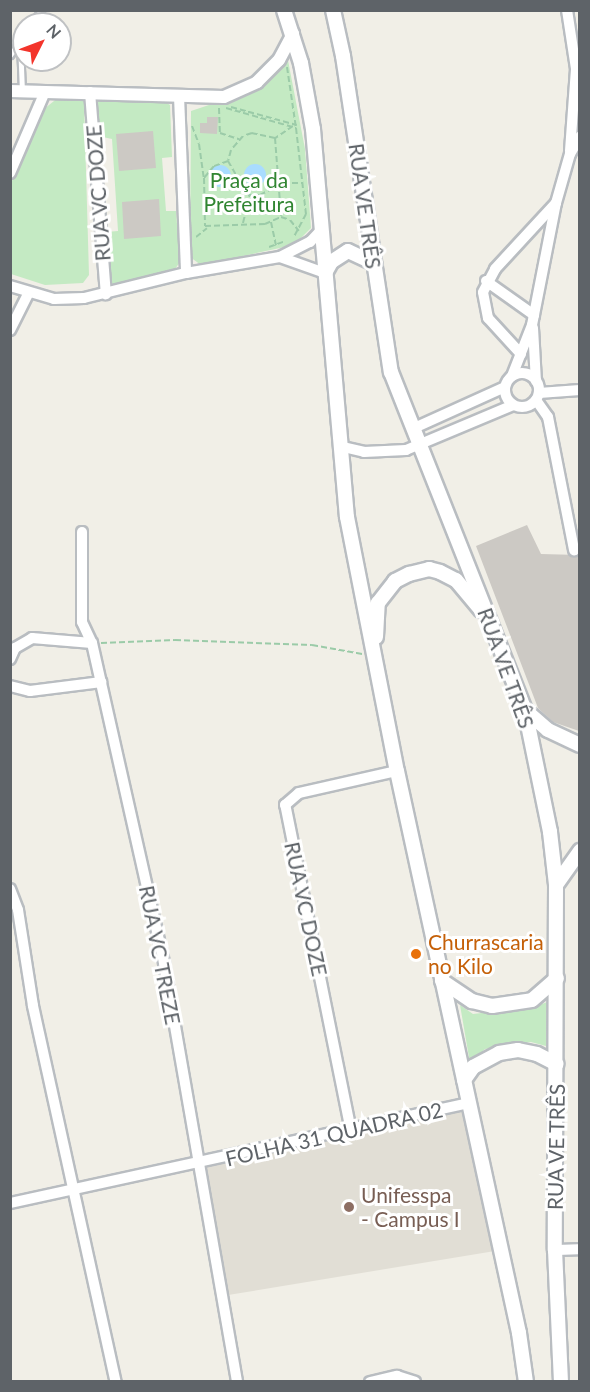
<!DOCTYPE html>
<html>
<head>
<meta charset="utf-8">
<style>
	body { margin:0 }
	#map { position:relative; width:590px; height:1392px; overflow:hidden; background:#f1efe7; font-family:Lato,sans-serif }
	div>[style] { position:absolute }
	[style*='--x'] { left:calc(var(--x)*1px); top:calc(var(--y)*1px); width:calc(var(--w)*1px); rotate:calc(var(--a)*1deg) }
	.education>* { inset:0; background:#e1ded5 }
	.green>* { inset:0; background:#c4eac3 }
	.water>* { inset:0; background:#a9dcff }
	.round { border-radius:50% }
	.building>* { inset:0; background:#ccc9c4 }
	.path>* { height:2px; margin-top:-1px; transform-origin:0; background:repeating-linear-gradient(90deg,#9bcba8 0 6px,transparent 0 9px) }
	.roads { filter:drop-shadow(2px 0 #b9bdc1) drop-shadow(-2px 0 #b9bdc1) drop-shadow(0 2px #b9bdc1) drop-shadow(0 -2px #b9bdc1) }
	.service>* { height:5px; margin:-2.5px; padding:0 2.5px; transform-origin:2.5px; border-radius:2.5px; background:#fff }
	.minor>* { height:10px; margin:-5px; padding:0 5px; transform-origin:5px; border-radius:5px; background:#fff }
	.minor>.ring { margin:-5px; padding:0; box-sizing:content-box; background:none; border:10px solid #fff; border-radius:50% }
	.tertiary>* { height:12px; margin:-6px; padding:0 6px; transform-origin:6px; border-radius:6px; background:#fff }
	.secondary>* { height:14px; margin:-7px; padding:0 7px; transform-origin:7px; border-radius:7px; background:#fff }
	.dots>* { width:16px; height:16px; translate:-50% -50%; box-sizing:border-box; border:3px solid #fff; border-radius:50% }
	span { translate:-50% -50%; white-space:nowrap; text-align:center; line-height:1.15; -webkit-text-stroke:6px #fff; paint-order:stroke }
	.park-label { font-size:21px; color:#308531 }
	.street-label { font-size:21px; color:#5e6368 }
	.food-label { font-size:21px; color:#c56008 }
	.left { translate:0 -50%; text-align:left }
	.education-label { font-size:21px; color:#785e54 }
	.frame { position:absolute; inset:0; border:12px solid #5e6368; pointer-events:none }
	.north { position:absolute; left:12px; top:12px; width:60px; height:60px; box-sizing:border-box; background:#fff; border:2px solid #bfc1c3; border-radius:50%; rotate:48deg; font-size:16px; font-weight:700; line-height:24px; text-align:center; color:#5e6368 }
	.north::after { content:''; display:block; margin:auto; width:21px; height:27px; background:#f3342b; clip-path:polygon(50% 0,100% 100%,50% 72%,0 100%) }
</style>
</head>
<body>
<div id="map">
	<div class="education">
		<div style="clip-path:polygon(469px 1103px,501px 1250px,222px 1296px,198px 1165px)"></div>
	</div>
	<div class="green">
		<div style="clip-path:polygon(287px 55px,305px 149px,311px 228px,294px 245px,201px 265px,190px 257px,191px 111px,251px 91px)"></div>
		<div style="clip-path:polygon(59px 97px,84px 101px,89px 275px,83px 283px,45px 285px,11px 274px,11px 183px,44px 109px)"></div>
		<div style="clip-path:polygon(101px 97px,164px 101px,170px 105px,172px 157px,162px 158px,166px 211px,176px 211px,180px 262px,175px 269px,117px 286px,110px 284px,106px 232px,118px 231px,112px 139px,98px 136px,96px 103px)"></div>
		<div style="clip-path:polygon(547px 1002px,546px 1046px,531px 1042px,485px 1049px,470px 1063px,460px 1005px,473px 1014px,535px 1007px)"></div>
	</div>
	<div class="water">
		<div class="round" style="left:244px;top:164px;width:22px;height:22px"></div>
		<div class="round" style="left:209px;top:165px;width:22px;height:22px"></div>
	</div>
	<div class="building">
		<div style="clip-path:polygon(207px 117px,218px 117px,217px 134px,200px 133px,200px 123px,207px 123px)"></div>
		<div style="clip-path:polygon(153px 131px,156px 168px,119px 171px,116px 134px)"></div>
		<div style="clip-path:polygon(159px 199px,161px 236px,124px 239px,122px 202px)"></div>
		<div style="clip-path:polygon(527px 525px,541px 554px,579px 555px,579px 731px,553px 722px,538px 708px,476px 546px)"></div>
	</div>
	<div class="path">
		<div style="--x:287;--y:67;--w:62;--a:81.6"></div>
		<div style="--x:231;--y:107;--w:68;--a:15.3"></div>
		<div style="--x:219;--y:108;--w:25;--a:88"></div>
		<div style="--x:220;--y:133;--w:20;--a:18"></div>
		<div style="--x:226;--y:108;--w:73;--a:15.9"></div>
		<div style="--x:296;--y:128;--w:87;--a:83.4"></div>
		<div style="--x:306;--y:214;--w:26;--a:118"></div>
		<div style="--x:192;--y:126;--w:19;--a:69"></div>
		<div style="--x:199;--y:144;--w:34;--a:82"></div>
		<div style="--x:293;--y:126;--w:22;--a:146"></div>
		<div style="--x:275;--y:138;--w:24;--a:-168"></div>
		<div style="--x:252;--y:133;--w:9;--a:162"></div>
		<div style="--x:243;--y:136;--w:18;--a:131"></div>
		<div style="--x:231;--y:150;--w:11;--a:105"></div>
		<div style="--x:228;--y:161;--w:39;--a:60"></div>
		<div style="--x:248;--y:195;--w:12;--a:0"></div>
		<div style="--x:260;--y:195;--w:26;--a:-28"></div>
		<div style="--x:283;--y:183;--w:20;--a:0"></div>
		<div style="--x:275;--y:138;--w:78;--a:85.6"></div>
		<div style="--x:228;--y:161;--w:15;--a:160"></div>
		<div style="--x:214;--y:166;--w:16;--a:130"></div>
		<div style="--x:204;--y:178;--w:48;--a:88.8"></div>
		<div style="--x:205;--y:226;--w:60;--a:-1.9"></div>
		<div style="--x:265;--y:224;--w:17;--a:-24"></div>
		<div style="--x:281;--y:217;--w:9;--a:18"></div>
		<div style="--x:290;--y:220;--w:14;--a:51"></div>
		<div style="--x:271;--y:222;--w:24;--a:78"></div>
		<div style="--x:243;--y:223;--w:29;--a:-76"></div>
		<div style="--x:196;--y:237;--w:14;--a:-39"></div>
		<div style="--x:269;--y:247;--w:15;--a:-20"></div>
		<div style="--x:101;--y:643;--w:74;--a:-2.3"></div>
		<div style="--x:175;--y:640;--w:137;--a:2.1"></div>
		<div style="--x:312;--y:645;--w:51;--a:10.2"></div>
	</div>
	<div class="roads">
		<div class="service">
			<div style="--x:32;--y:24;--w:17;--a:-57"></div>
			<div style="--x:20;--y:42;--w:49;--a:87.7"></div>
			<div style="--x:10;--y:55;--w:24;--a:-54"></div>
		</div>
		<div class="minor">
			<div style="--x:567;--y:10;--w:60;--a:81.3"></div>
			<div style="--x:576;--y:69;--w:82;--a:94.2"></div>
			<div style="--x:90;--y:92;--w:203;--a:85.5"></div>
			<div style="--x:179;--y:96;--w:177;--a:87.7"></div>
			<div style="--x:10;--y:173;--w:86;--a:-66.7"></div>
			<div style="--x:280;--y:257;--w:48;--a:19.6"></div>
			<div style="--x:486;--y:281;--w:59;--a:35.3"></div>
			<div style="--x:10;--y:286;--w:46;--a:16.5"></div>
			<div style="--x:54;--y:299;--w:30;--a:-2"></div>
			<div style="--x:84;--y:298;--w:105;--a:-13.8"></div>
			<div style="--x:186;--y:273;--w:95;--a:-9.7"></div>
			<div style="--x:280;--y:257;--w:34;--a:-27"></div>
			<div style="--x:310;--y:242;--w:16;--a:-47"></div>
			<div style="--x:533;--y:328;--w:53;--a:86.8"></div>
			<div style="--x:10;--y:330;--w:40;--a:-63.4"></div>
			<div style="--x:521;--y:354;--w:49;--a:-132.5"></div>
			<div style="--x:488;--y:318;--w:26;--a:-101"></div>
			<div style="--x:483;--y:292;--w:26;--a:-62"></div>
			<div style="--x:495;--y:269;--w:90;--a:-47.3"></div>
			<div class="ring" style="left:505px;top:373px;width:24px;height:24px"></div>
			<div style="--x:512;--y:376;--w:55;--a:-68.6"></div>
			<div style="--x:532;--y:325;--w:124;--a:-78.9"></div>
			<div style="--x:556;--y:203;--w:51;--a:-74.1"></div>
			<div style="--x:570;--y:154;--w:20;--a:-60"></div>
			<div style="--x:539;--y:393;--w:41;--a:-4.2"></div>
			<div style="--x:536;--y:400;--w:21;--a:55"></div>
			<div style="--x:548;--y:417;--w:136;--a:78.9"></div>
			<div style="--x:412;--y:429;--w:102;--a:-24.3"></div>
			<div style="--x:339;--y:446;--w:26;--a:13"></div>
			<div style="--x:364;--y:452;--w:42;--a:-2.7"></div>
			<div style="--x:406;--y:450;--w:116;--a:-22.8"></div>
			<div style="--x:82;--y:532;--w:90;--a:90"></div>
			<div style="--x:82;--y:622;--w:23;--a:65"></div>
			<div style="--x:92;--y:643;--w:328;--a:77.3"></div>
			<div style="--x:164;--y:963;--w:425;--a:80.1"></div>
			<div style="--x:10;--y:659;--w:12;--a:-66"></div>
			<div style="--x:15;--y:648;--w:20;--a:-30"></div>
			<div style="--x:32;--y:638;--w:60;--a:4.8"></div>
			<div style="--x:10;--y:686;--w:21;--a:14"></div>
			<div style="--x:30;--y:691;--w:72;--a:-7.2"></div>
			<div style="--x:10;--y:889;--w:22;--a:69"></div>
			<div style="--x:18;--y:910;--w:97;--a:81.1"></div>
			<div style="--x:33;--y:1006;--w:385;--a:77.6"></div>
			<div style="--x:351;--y:1131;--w:333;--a:-101.4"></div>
			<div style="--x:285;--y:805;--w:18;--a:-41"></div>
			<div style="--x:299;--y:793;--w:100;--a:-12.7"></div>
			<div style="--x:10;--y:1203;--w:470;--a:-12.3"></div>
			<div style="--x:555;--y:1250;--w:25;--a:-2"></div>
			<div style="--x:370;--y:1382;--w:28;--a:-13"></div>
			<div style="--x:397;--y:1376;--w:19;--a:18"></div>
		</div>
		<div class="tertiary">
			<div style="--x:10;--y:91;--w:214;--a:1.6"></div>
			<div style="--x:224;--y:97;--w:36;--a:-24"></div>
			<div style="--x:257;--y:82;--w:31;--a:-45"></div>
			<div style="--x:279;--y:60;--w:30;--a:-62"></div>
		</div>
		<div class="secondary">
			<div style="--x:284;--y:10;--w:56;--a:72.2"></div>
			<div style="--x:301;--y:63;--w:67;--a:79.7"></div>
			<div style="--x:313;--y:129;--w:389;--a:85"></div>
			<div style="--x:347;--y:517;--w:259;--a:78.9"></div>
			<div style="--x:397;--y:771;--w:575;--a:77.75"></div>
			<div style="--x:519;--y:1333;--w:49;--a:81.9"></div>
			<div style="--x:333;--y:10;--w:47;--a:77.7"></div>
			<div style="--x:343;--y:56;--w:320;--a:81.4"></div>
			<div style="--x:391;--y:372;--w:364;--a:68.4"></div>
			<div style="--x:525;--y:710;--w:125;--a:78.4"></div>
			<div style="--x:550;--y:832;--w:53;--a:83.5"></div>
			<div style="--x:556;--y:885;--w:365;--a:90.2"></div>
			<div style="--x:555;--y:1250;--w:132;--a:87.4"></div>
			<div style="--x:325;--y:273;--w:13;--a:-61"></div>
			<div style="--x:331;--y:262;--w:20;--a:-33"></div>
			<div style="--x:348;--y:251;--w:26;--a:25"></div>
			<div style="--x:376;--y:637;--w:34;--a:-87"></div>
			<div style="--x:378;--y:603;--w:28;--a:-52"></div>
			<div style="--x:395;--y:581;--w:16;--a:-27"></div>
			<div style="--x:409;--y:574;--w:21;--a:-14"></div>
			<div style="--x:429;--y:569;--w:11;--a:15"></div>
			<div style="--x:440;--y:572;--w:18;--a:27"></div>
			<div style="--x:456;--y:580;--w:39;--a:50"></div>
			<div style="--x:525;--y:710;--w:30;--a:41"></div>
			<div style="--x:548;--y:730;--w:35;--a:25"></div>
			<div style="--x:556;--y:885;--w:42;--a:-54.8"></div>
			<div style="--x:442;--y:981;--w:36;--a:34"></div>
			<div style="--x:472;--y:1001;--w:21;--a:14"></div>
			<div style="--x:492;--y:1006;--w:40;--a:-8.5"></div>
			<div style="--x:532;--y:1000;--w:33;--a:-41"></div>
			<div style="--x:464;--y:1080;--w:16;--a:-55"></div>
			<div style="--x:473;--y:1067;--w:30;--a:-28"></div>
			<div style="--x:499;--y:1053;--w:19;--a:-9"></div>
			<div style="--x:518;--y:1050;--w:19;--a:12"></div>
			<div style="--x:537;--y:1054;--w:22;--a:27"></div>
		</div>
	</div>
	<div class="dots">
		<div style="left:416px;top:954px;background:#e8710a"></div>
		<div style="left:349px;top:1207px;background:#8d6e63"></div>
	</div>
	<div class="park-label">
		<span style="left:249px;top:192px">Praça da<br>Prefeitura</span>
	</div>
	<div class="street-label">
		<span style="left:98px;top:193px;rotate:-94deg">RUA VC DOZE</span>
		<span style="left:365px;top:206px;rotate:82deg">RUA VE TRÊS</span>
		<span style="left:506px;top:668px;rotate:70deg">RUA VE TRÊS</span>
		<span style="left:306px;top:909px;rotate:78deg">RUA VC DOZE</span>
		<span style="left:160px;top:955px;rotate:79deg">RUA VC TREZE</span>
		<span style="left:334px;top:1134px;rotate:-13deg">FOLHA 31 QUADRA 02</span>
		<span style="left:556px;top:1147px;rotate:-89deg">RUA VE TRÊS</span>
	</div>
	<div class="food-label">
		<span class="left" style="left:428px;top:954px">Churrascaria<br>no Kilo</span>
	</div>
	<div class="education-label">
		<span class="left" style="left:361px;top:1207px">Unifesspa<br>- Campus I</span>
	</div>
	<div class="frame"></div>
	<div class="north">N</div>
</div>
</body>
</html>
